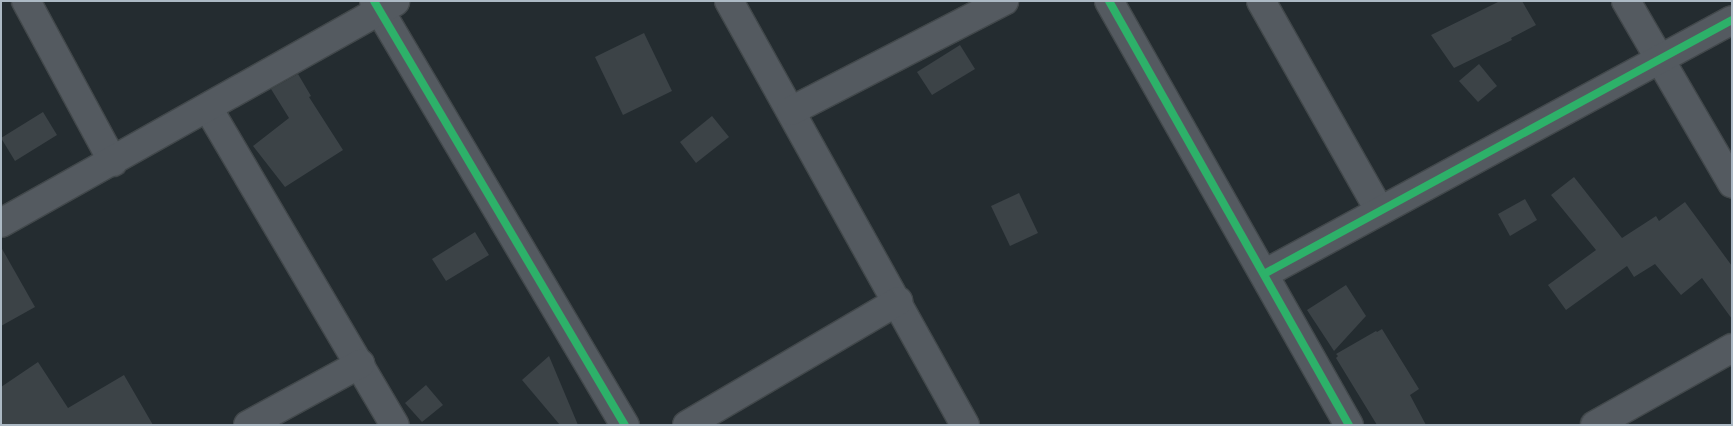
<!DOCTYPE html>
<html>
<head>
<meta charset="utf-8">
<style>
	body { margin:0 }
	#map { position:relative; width:1733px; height:426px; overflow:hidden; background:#242c30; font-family:Mulish,sans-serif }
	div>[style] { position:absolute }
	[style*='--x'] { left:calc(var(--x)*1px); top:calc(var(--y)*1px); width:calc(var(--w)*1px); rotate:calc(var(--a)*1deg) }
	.building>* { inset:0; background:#3c4347 }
	.roads { filter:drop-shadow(1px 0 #42484b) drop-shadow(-1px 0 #42484b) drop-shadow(0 1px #42484b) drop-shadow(0 -1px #42484b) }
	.minor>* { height:28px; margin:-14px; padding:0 14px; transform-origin:14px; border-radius:14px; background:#545a60 }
	.cycleway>* { height:8px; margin:-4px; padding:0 4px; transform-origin:4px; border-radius:4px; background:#2db169 }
	span { translate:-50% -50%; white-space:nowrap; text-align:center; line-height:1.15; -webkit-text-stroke:4px #18232b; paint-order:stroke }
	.frame { position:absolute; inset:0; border:2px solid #acb9c4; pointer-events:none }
</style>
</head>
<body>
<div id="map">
	<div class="building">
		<div style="clip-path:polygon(1500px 1px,1522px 1px,1536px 25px,1511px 38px,1512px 40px,1454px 68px,1431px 35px)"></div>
		<div style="clip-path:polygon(644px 33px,672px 91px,623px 115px,595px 57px)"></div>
		<div style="clip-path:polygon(960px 45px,975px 69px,932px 95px,917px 72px)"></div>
		<div style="clip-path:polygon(1479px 64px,1497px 86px,1478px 102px,1459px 81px)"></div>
		<div style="clip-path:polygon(298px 74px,311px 96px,309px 97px,343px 150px,285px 187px,253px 146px,289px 118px,271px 89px)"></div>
		<div style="clip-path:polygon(43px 112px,57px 135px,15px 161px,1px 138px)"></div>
		<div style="clip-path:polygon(712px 116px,729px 137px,696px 163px,680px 142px)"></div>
		<div style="clip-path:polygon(1574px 177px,1622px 238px,1656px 216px,1659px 221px,1685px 202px,1732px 266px,1732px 319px,1702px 278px,1681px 295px,1655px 264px,1634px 277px,1627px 266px,1566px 310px,1548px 285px,1596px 250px,1551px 195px)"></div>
		<div style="clip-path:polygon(1019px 193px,1038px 233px,1010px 246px,991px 206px)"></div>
		<div style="clip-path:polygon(1525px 199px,1537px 220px,1510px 236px,1498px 214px)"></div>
		<div style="clip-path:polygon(475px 232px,489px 255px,446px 281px,432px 259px)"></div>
		<div style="clip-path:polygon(1px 247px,35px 307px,1px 326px)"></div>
		<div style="clip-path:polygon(1346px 285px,1366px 316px,1334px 351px,1307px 310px)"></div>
		<div style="clip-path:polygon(1382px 329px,1419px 389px,1410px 395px,1426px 425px,1377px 425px,1336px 358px,1338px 356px,1336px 354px,1376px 331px,1377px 332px)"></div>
		<div style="clip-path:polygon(549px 356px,578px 425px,560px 425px,522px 380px)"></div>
		<div style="clip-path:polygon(38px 362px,68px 408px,124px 375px,153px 425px,1px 425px,1px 387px)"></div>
		<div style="clip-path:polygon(426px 385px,443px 405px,422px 422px,405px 403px)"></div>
	</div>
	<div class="roads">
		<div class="minor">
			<div style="--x:26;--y:1;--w:183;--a:61.6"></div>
			<div style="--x:374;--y:1;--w:493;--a:59.4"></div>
			<div style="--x:729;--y:1;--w:485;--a:60.9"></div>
			<div style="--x:1109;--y:1;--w:487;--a:60.5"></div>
			<div style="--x:1261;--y:1;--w:241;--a:60.5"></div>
			<div style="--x:1626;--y:1;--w:211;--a:59.8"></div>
			<div style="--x:208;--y:108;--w:368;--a:59.5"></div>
			<div style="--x:791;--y:111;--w:240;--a:-27.3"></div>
			<div style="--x:1;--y:223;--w:452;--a:-29.3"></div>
			<div style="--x:1264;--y:274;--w:532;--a:-28.49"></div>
			<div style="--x:248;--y:425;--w:128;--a:-28.6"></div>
			<div style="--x:687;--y:425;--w:245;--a:-30.4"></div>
			<div style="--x:1595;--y:425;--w:157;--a:-29.3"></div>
		</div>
	</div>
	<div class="cycleway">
		<div style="--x:374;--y:1;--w:493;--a:59.4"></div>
		<div style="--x:1109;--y:1;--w:487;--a:60.5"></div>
		<div style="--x:1264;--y:274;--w:532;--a:-28.49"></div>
	</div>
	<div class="frame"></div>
</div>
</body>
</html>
